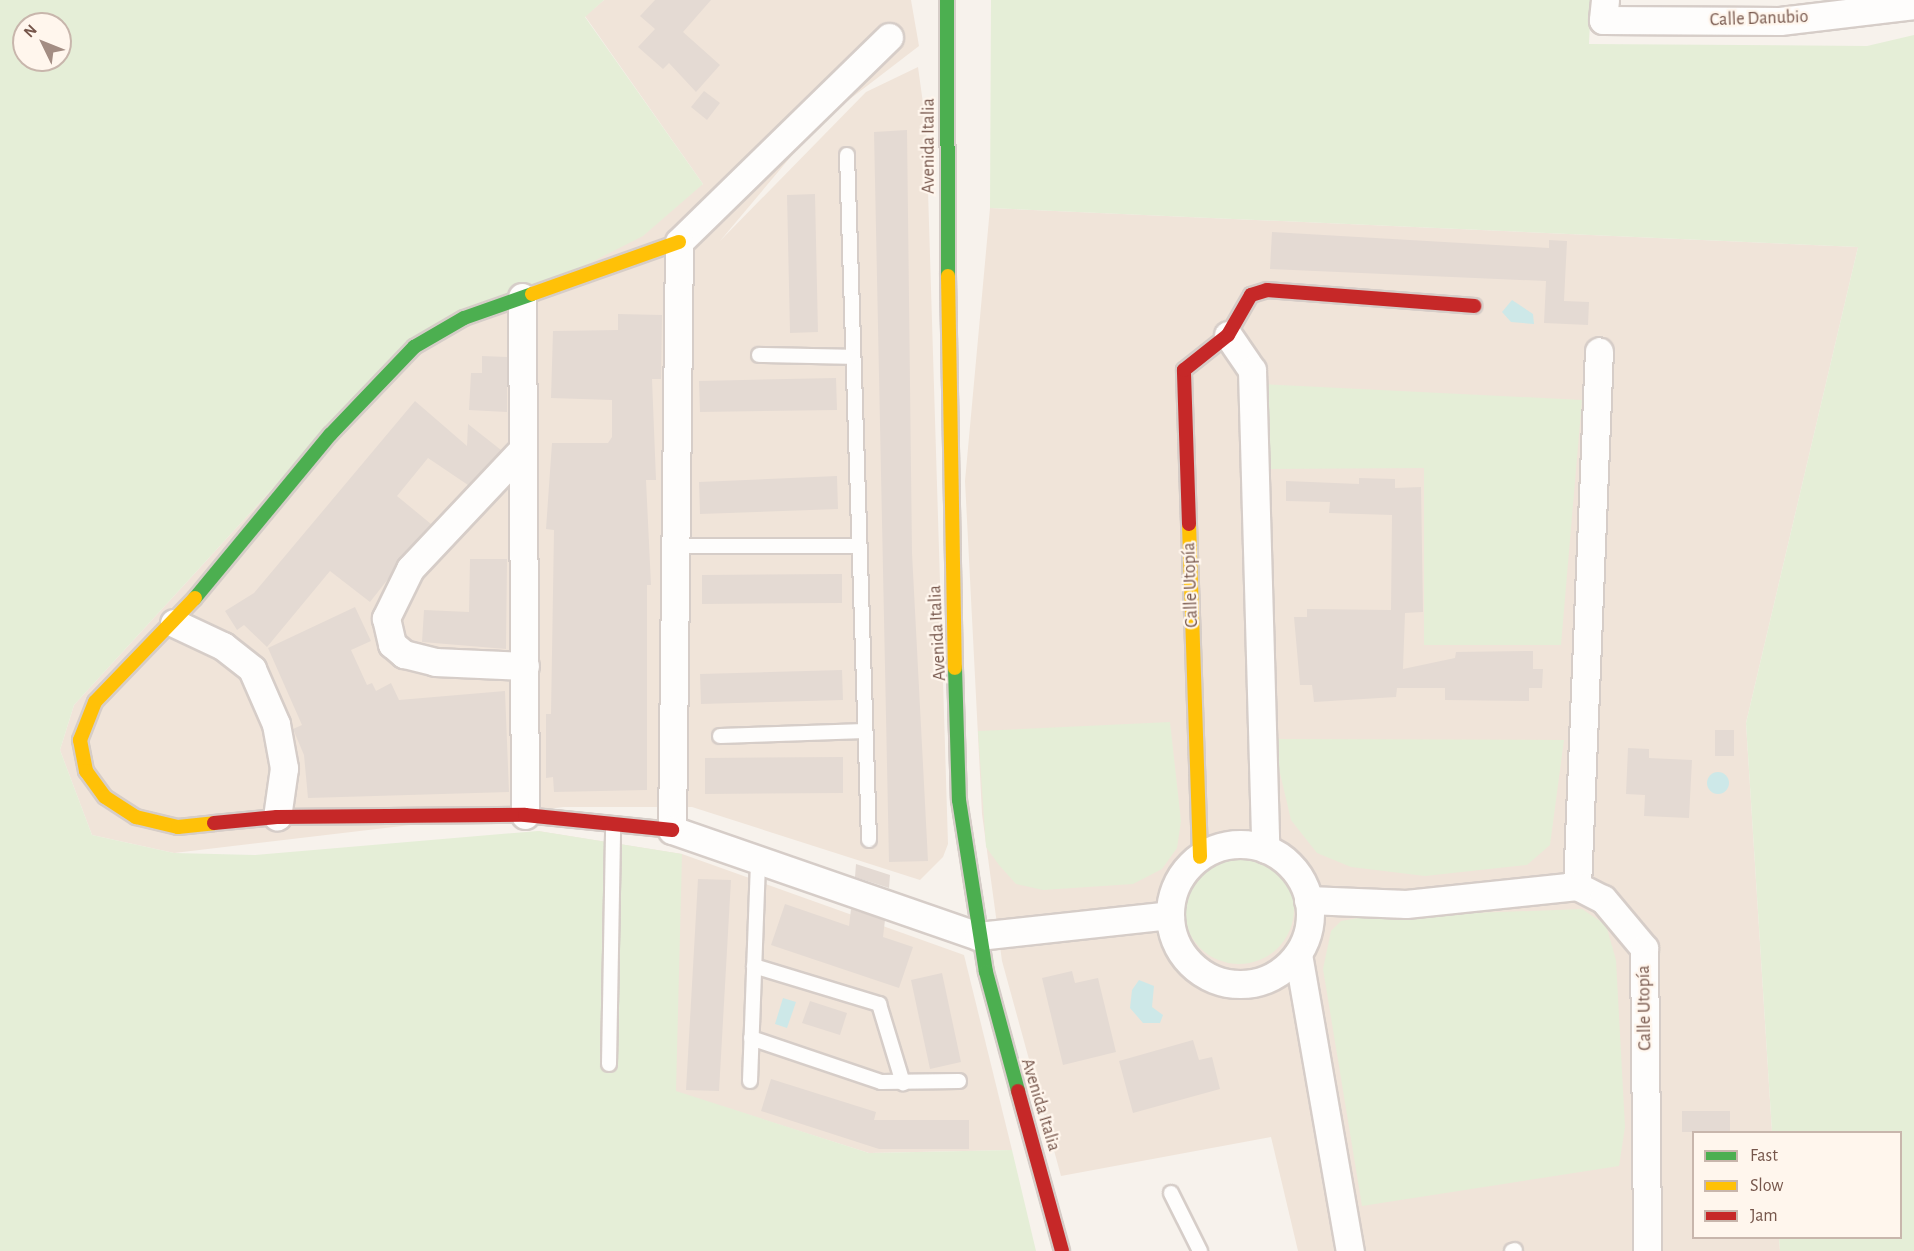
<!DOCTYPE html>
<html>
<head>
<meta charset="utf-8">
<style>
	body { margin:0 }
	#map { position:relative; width:1914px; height:1251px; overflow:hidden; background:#f7f2ec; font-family:"Alegreya Sans",sans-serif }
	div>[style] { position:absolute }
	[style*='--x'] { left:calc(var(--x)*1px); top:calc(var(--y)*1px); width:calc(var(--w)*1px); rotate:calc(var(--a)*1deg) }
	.residential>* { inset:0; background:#f0e4d9 }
	.green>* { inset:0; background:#e5eed7 }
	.round { border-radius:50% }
	.water>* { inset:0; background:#cde8e8 }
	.building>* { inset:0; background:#e4dad3 }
	.roads { filter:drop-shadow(2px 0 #d6cdc8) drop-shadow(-2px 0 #d6cdc8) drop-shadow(0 2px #d6cdc8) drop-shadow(0 -2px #d6cdc8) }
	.lane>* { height:14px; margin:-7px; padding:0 7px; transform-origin:7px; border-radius:7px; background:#fefdfc }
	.street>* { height:27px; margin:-13.5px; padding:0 13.5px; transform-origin:13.5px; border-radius:13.5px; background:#fefdfc }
	.street>.ring { margin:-13.5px; padding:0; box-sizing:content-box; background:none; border:27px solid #fefdfc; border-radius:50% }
	.fast>* { height:14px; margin:-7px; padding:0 7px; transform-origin:7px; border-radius:7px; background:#4caf50 }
	.slow>* { height:14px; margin:-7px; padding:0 7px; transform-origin:7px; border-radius:7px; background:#ffc107 }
	.jam>* { height:14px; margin:-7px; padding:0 7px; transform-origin:7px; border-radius:7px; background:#c62828 }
	span { translate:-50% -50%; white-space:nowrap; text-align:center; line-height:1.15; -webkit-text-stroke:4.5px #fff6ed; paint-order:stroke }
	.street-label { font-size:18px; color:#76564b }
	.legend { position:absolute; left:1692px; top:1131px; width:210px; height:108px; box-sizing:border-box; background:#fff6ed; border:2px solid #c8b6ac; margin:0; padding:8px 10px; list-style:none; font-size:18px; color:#76564b }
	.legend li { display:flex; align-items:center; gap:12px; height:30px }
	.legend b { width:30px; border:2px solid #c8b6ac }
	.north { position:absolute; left:12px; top:12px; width:60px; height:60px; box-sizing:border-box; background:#fff6ed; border:2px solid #c8b6ac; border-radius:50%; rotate:313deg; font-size:16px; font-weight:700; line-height:24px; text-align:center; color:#76564b }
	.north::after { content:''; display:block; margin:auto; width:21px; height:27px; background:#a38d83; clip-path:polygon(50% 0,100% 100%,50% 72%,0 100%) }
</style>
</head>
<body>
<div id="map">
	<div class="residential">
		<div style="clip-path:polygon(604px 0,911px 0,919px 46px,820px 122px,720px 241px,866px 92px,918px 67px,926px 125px,948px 844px,943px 857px,920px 880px,692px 807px,564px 807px,174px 853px,92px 835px,60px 750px,74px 705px,383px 368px,703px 184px,585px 16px)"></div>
		<div style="clip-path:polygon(990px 208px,1858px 247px,1746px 723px,1772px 1132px,1694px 1132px,1694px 1238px,1779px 1238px,1780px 1251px,1298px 1251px,1271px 1137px,1061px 1176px,1002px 961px,982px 814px,965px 481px)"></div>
		<div style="clip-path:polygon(538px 831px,682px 854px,964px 955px,1012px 1150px,869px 1153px,676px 1092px)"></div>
	</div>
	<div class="green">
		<div style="clip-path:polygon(evenodd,0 0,604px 0,585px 17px,703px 184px,643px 236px,383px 368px,74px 705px,60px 750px,92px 835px,174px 853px,255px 855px,538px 831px,682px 854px,676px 1091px,869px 1153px,1012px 1150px,1036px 1251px,0 1251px,0 0,24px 24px,60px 24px,60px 60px,24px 60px,24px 24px)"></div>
		<div style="clip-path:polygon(991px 0,1591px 0,1589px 44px,1867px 46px,1914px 35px,1914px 1251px,1780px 1251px,1779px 1238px,1900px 1238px,1900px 1132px,1772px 1132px,1746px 723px,1858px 247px,990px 208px)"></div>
		<div style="clip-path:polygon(1262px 384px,1582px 400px,1561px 645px,1424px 645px,1424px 468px,1264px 469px)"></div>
		<div style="clip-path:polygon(1170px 722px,1181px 821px,1177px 848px,1162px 869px,1133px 884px,1043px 890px,1016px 884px,999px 865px,986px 847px,978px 731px)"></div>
		<div style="clip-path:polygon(1272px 739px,1564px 740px,1550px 845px,1527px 865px,1425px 876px,1351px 867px,1317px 853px,1291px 820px)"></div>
		<div class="round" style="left:1184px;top:854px;width:110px;height:110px"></div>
		<div style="clip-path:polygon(1582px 909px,1606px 925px,1616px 960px,1625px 1127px,1619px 1166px,1362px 1206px,1323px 969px,1331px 931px,1341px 921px,1364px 917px)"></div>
	</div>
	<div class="water">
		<div style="clip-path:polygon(1512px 300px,1533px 314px,1534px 324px,1511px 322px,1502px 312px)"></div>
		<div class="round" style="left:1707px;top:772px;width:22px;height:22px"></div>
		<div style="clip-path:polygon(1139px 980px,1154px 986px,1152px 1007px,1163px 1015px,1160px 1023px,1143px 1023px,1130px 1008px,1132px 990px)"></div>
		<div style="clip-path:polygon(783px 998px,796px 1002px,787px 1028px,775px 1024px)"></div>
	</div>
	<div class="building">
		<div style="clip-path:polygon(655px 0,711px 0,683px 32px,720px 65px,696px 92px,669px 63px,663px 69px,638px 47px,655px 29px,640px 16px)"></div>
		<div style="clip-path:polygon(704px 91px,720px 103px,707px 120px,691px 107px)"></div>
		<div style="clip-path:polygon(907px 130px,912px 553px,928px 861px,889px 862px,874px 132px)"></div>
		<div style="clip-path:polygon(815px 194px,818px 332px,790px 333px,787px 195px)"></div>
		<div style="clip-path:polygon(1272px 232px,1549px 248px,1549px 240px,1567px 241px,1564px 301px,1589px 302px,1588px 325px,1544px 323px,1546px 281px,1270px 269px)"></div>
		<div style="clip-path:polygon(618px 314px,662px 315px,661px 379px,652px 379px,656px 480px,646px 480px,651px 585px,647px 585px,647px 790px,554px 792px,553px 777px,546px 778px,546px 714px,551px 714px,554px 530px,546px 529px,552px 443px,608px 443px,612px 437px,612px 400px,551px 398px,553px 331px,618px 330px)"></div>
		<div style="clip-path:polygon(482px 356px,507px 357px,507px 412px,469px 410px,471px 373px,482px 373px)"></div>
		<div style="clip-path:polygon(836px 378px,837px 410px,700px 412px,699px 381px)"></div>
		<div style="clip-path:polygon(415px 401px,467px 446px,468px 424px,501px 450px,468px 485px,428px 458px,397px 496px,431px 524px,370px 602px,330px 571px,267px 647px,244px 625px,237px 630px,225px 611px,254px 593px)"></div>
		<div style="clip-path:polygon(837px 476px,838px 509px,700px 514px,699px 482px)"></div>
		<div style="clip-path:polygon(1359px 478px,1395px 479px,1395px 488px,1421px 487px,1423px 612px,1405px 613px,1403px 669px,1455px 658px,1456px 652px,1533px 651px,1533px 669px,1543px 669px,1542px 688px,1529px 688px,1529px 701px,1445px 700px,1445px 688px,1397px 688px,1396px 697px,1314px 702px,1312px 685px,1300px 685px,1294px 617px,1307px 617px,1307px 609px,1391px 610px,1392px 515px,1329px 513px,1330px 502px,1286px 501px,1286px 481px,1359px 484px)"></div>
		<div style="clip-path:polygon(470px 559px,507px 559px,506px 649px,422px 642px,424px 610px,469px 612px)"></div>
		<div style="clip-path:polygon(842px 574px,842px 603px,702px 604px,702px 575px)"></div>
		<div style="clip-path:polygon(355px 607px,371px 641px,351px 650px,367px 685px,372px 683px,376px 691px,391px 683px,399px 700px,505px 691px,509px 792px,308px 798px,304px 755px,293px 729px,302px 725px,268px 648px)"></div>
		<div style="clip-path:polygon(842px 670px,843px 700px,701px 704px,700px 674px)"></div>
		<div style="clip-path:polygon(1715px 730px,1734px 730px,1734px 756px,1715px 756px)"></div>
		<div style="clip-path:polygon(1628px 748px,1649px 749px,1649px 758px,1692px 760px,1689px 818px,1644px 816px,1645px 795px,1626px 794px)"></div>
		<div style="clip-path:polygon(843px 757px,843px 793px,705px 794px,705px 758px)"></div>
		<div style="clip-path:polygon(856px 864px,890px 875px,889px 888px,855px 877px)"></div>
		<div style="clip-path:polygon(698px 879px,731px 880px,719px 1091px,686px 1090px)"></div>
		<div style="clip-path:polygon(785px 904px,849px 926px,851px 909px,885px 920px,883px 937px,913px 947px,899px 988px,771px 945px)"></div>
		<div style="clip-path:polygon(1072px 971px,1075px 983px,1098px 978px,1116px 1052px,1063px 1065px,1042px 978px)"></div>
		<div style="clip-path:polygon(942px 973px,961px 1062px,930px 1069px,911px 980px)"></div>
		<div style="clip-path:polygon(810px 1001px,847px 1013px,840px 1035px,802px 1023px)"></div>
		<div style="clip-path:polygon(1193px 1040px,1199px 1060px,1212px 1057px,1220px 1089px,1133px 1113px,1119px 1061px)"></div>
		<div style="clip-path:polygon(771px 1079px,876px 1112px,874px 1120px,969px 1120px,969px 1149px,879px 1149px,761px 1111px)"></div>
		<div style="clip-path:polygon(1682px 1111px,1730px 1111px,1730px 1132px,1682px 1132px)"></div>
	</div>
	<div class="roads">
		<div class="lane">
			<div style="--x:847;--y:155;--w:685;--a:88.16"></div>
			<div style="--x:759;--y:355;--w:93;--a:1.2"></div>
			<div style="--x:676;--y:546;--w:181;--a:0"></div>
			<div style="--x:720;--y:736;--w:145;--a:-2"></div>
			<div style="--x:754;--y:966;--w:131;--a:16.9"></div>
			<div style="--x:879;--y:1004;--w:83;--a:73.1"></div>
			<div style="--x:751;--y:1038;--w:137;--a:18.7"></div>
			<div style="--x:881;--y:1082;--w:78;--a:-0.7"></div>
			<div style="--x:609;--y:1064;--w:240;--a:-89"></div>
			<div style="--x:750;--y:1081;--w:221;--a:-87.9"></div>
			<div style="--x:1171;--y:1193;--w:65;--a:63.4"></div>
			<div style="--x:1512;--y:1251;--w:3;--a:-18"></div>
		</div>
		<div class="street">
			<div style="--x:1605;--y:0;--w:20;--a:96"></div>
			<div style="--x:1603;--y:20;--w:177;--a:0.3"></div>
			<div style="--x:1780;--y:21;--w:135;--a:-6.8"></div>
			<div style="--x:889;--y:37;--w:293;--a:135.7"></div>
			<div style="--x:679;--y:242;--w:588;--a:90.68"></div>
			<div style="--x:672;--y:830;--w:324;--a:19.1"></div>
			<div style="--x:978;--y:936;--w:193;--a:-6.2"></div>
			<div style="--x:522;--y:297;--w:518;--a:89.67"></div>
			<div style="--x:1228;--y:335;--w:42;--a:55.6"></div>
			<div style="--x:1252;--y:370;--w:479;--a:88.4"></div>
			<div style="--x:522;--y:450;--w:163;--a:133.3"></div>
			<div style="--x:410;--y:569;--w:55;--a:116.1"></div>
			<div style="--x:386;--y:618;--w:27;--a:77"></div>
			<div style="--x:392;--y:644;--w:16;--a:40"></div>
			<div style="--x:404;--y:654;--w:32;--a:14"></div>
			<div style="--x:435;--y:662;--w:90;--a:2.5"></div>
			<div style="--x:174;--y:623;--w:54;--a:25.1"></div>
			<div style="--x:223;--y:646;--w:37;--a:38"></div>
			<div style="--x:252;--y:669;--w:60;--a:66.4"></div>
			<div style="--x:276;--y:724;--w:45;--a:79.7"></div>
			<div style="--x:284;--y:768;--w:49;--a:98.1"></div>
			<div class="ring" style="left:1170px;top:844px;width:113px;height:113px"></div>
			<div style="--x:1577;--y:886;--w:535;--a:-87.65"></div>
			<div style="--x:1308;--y:900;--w:98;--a:2.3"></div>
			<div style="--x:1406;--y:904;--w:172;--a:-6"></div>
			<div style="--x:1577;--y:886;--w:29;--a:27"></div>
			<div style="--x:1603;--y:899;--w:64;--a:50.1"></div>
			<div style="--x:1644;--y:948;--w:303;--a:89.4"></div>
			<div style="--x:1298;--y:954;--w:302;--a:80.1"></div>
		</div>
		<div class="fast">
			<div style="--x:947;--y:0;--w:276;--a:89.8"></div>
			<div style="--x:195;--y:598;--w:212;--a:-50.4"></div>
			<div style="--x:330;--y:435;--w:122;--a:-46.3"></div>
			<div style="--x:414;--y:347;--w:58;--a:-30.1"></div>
			<div style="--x:464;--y:318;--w:72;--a:-19.4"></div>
			<div style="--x:955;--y:668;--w:132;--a:88.3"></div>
			<div style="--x:959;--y:800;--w:174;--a:81.1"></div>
			<div style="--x:986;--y:972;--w:123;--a:74.9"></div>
		</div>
		<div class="slow">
			<div style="--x:948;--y:276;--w:392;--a:89"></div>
			<div style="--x:532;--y:294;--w:156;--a:-19.5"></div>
			<div style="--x:1189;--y:524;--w:333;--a:88.1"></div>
			<div style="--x:195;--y:598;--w:144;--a:133.9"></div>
			<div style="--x:95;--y:702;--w:41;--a:111.5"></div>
			<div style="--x:80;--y:740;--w:32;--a:79"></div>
			<div style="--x:86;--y:771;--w:32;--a:54"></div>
			<div style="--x:105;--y:797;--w:37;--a:33"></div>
			<div style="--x:136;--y:817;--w:43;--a:13.4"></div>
			<div style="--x:178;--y:827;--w:36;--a:-6"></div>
		</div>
		<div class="jam">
			<div style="--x:1189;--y:524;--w:154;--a:-91.9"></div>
			<div style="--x:1184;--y:370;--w:56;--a:-38.5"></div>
			<div style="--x:1228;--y:335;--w:46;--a:-60.1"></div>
			<div style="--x:1251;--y:295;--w:17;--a:-17"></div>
			<div style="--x:1267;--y:290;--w:208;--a:4.4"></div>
			<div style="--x:214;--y:823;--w:63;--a:-5.4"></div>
			<div style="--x:277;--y:817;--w:248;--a:-0.5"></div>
			<div style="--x:525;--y:815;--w:148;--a:5.8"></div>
			<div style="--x:1018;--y:1091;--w:166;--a:74.6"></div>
		</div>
	</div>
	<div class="street-label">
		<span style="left:1759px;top:19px;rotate:-2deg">Calle Danubio</span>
		<span style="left:929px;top:146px;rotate:-90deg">Avenida Italia</span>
		<span style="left:1191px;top:585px;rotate:-92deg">Calle Utopía</span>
		<span style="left:938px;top:633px;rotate:-93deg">Avenida Italia</span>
		<span style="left:1645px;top:1008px;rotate:-91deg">Calle Utopía</span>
		<span style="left:1040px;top:1105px;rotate:73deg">Avenida Italia</span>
	</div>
	<ul class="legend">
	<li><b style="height:8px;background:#4caf50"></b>Fast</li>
	<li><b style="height:8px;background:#ffc107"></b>Slow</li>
	<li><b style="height:8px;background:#c62828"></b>Jam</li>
	</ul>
	<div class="north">N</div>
</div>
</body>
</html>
